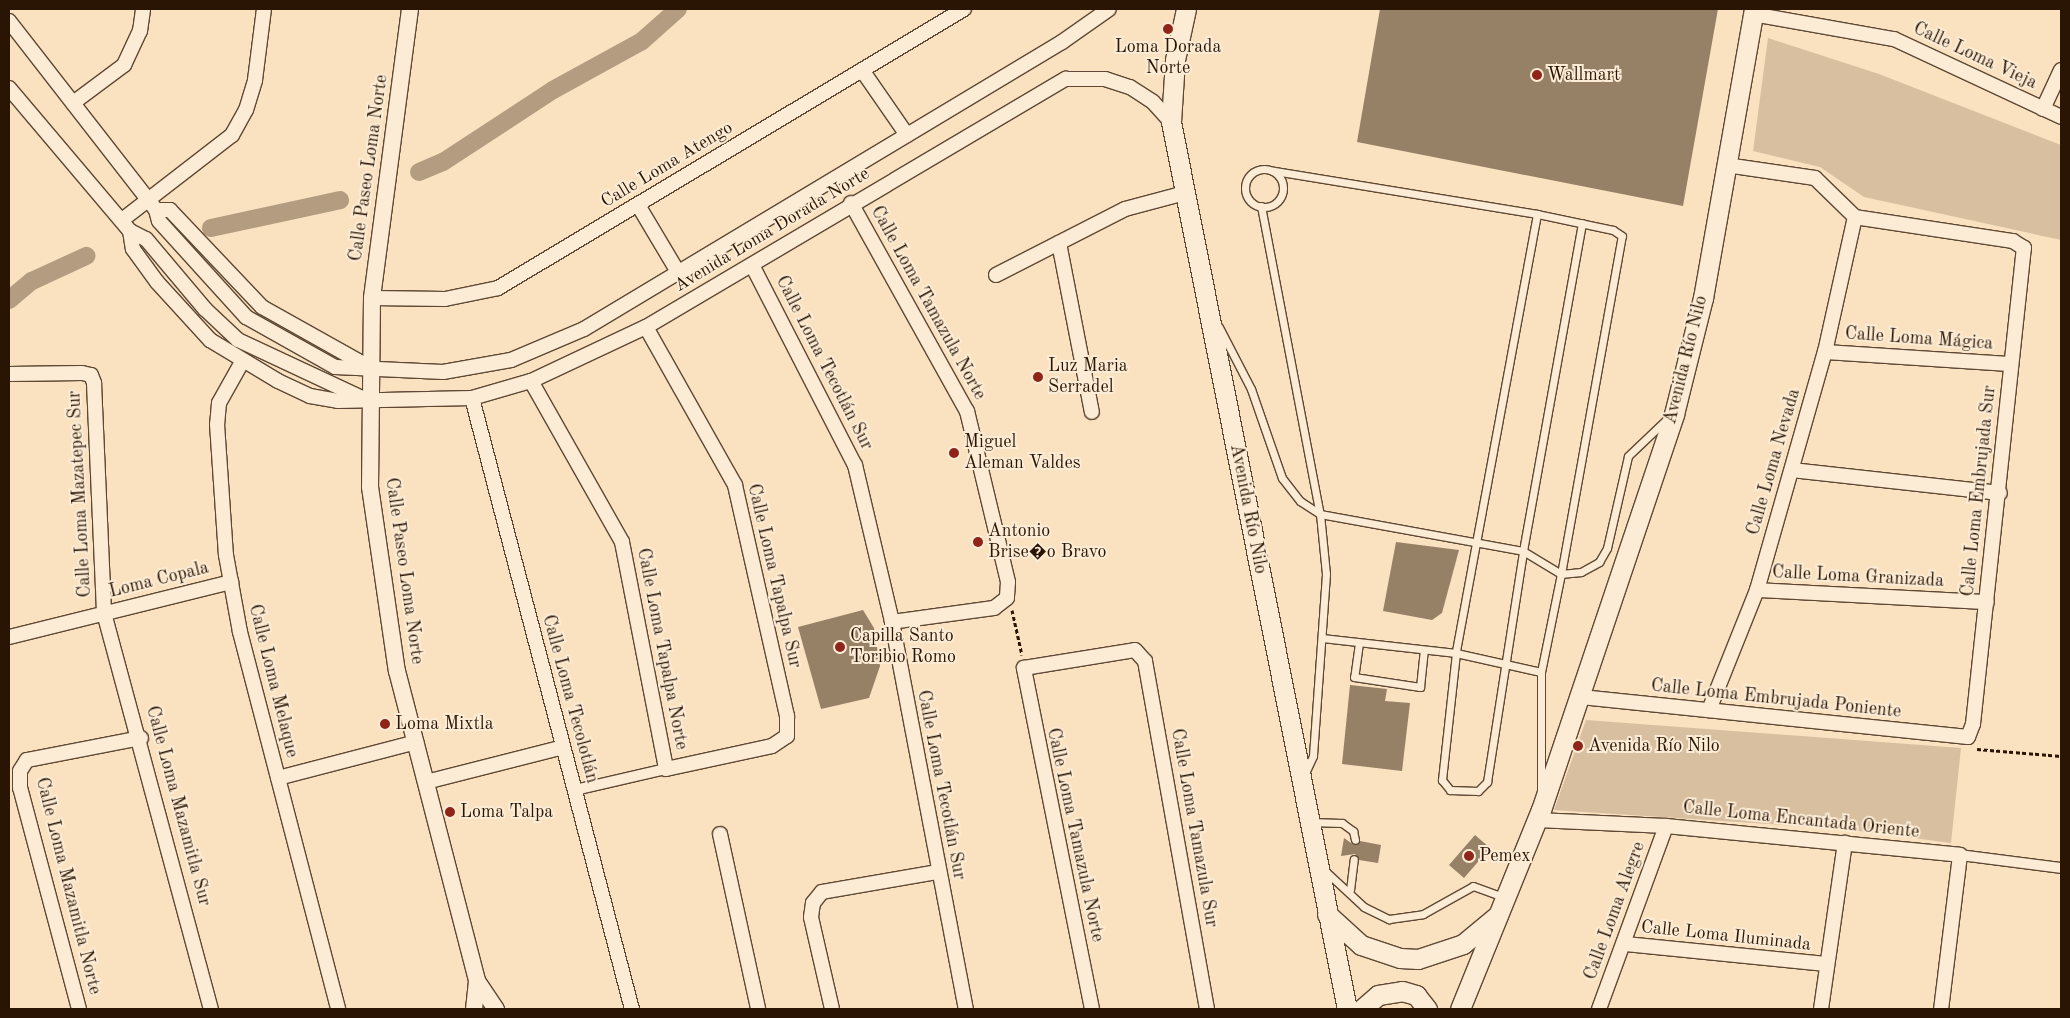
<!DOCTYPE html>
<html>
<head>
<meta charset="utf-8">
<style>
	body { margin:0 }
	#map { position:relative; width:2070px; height:1018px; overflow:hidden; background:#fae2c0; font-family:"Old Standard TT",serif }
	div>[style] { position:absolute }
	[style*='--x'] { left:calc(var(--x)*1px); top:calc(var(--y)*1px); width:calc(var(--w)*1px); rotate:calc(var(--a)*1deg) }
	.green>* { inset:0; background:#d7bfa0 }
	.canal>* { height:18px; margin:-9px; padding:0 9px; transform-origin:9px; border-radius:9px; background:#b39c80 }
	.building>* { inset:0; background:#968066 }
	.path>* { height:3px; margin-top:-1.5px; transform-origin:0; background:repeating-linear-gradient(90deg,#2a1504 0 4px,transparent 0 6.5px) }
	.roads { filter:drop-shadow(1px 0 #5e4833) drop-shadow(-1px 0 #5e4833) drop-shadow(0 1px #5e4833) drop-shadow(0 -1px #5e4833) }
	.service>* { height:7px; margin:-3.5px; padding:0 3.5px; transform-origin:3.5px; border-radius:3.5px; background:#fcecd6 }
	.service>.ring { margin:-3.5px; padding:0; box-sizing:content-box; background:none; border:7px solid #fcecd6; border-radius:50% }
	.pedestrian>* { height:10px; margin:-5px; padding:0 5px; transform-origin:5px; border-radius:5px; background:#fcecd6 }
	.minor>* { height:14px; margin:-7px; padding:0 7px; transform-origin:7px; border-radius:7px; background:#fcecd6 }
	.tertiary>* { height:16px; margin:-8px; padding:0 8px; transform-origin:8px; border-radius:8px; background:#fcecd6 }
	.secondary>* { height:19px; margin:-9.5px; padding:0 9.5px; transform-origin:9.5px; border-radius:9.5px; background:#fcecd6 }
	.dots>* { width:14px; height:14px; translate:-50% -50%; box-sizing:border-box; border:2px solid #fcecd6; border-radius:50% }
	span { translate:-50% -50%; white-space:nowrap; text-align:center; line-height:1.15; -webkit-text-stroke:4px #fcecd6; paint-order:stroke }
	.poi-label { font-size:18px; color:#2a1504 }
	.left { translate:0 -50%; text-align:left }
	.street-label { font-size:18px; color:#2a1504 }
	.frame { position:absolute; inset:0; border:10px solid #2a1504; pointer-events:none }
</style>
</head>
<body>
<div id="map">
	<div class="green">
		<div style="clip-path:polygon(1768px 38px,1879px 74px,2061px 145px,2061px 240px,1864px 197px,1820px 167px,1753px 151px)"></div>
		<div style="clip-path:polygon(1586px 720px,1961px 748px,1951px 843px,1844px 829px,1554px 810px)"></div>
	</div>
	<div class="canal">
		<div style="--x:419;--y:172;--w:26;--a:-23"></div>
		<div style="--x:443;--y:162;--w:131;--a:-33.2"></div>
		<div style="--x:553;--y:90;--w:102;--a:-28.8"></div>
		<div style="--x:642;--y:41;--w:48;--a:-41.6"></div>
		<div style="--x:211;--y:228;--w:132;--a:-12.2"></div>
		<div style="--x:9;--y:300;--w:30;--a:-40"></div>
		<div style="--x:32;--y:281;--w:60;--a:-24.8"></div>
	</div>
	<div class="building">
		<div style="clip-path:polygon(1380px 9px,1718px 9px,1683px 206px,1357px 142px)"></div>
		<div style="clip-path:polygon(1396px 542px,1459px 550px,1442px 613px,1432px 620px,1383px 611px)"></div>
		<div style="clip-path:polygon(863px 610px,874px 628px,880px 666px,869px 698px,821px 709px,798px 627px)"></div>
		<div style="clip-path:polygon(1350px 685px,1387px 689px,1385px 701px,1410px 703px,1402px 771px,1342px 764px)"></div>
		<div style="clip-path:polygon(1475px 835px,1490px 848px,1464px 878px,1449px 865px)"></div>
		<div style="clip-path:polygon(1344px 838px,1354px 845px,1360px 841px,1381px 845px,1378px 863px,1359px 860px,1355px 854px,1341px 856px)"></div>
	</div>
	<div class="path">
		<div style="--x:1012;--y:610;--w:46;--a:77.5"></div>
		<div style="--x:1977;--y:749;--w:84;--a:4.8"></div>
	</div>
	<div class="roads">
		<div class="service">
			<div class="ring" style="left:1245px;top:169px;width:31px;height:31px"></div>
			<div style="--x:1261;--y:206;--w:314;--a:79.2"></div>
			<div style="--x:1320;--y:514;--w:206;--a:10.3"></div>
			<div style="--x:1523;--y:551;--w:44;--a:31.2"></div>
			<div style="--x:1561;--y:574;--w:343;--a:-79.8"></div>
			<div style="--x:1622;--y:236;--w:11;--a:-146"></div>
			<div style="--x:1613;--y:230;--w:78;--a:-168.1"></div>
			<div style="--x:1537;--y:214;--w:267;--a:-170.7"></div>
			<div style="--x:1537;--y:214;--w:446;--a:100.5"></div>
			<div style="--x:1456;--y:653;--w:128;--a:96.3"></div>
			<div style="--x:1442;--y:780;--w:13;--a:51"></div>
			<div style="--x:1450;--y:790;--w:28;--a:2"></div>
			<div style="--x:1478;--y:791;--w:13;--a:-45"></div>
			<div style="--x:1487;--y:782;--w:234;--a:-81.1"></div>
			<div style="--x:1523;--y:551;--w:333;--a:-79.8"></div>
			<div style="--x:1219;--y:327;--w:70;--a:62.7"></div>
			<div style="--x:1251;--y:389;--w:94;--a:70.8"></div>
			<div style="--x:1282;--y:478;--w:29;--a:52"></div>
			<div style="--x:1300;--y:501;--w:24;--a:33"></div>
			<div style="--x:1320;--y:514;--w:60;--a:84.3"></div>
			<div style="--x:1326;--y:574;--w:182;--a:94.1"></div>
			<div style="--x:1313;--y:756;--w:19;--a:115"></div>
			<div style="--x:1322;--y:638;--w:135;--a:6.4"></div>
			<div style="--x:1456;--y:653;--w:87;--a:12.6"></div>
			<div style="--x:1359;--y:643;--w:34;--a:98"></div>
			<div style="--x:1354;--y:677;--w:67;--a:8.6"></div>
			<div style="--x:1420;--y:687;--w:37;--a:-84"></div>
			<div style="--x:1541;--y:790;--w:118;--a:-90"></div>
			<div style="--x:1541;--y:672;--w:100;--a:-78.5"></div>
			<div style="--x:1561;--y:574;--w:20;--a:-6"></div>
			<div style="--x:1581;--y:572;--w:21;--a:-29"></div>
			<div style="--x:1599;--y:562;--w:16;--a:-60"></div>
			<div style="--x:1607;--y:548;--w:94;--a:-77.1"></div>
			<div style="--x:1628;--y:456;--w:54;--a:-43.5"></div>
			<div style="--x:1310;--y:822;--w:32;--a:2"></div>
			<div style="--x:1342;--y:823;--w:14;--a:36"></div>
			<div style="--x:1353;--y:831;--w:9;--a:77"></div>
			<div style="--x:1322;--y:868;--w:57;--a:42.9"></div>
			<div style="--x:1364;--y:907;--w:28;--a:26"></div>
			<div style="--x:1389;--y:919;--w:34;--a:-8"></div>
			<div style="--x:1423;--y:914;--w:57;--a:-29.2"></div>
			<div style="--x:1473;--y:886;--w:33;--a:20"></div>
			<div style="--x:1350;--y:890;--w:31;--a:-83"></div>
		</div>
		<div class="pedestrian">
			<div style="--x:575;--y:790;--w:93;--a:-13"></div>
			<div style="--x:1960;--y:855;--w:102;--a:7.3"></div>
		</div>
		<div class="minor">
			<div style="--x:1753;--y:14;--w:143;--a:10.1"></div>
			<div style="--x:1894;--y:39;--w:184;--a:25"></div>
			<div style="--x:9;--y:21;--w:239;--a:52.1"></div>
			<div style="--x:156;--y:210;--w:11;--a:75"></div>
			<div style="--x:159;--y:221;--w:130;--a:47.8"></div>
			<div style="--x:246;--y:317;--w:102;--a:29.3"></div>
			<div style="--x:335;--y:367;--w:108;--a:2.7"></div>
			<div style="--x:443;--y:372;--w:69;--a:-10"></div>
			<div style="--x:511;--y:360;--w:79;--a:-23"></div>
			<div style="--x:584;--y:329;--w:558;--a:-30.98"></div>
			<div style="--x:1062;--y:42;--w:57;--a:-35.1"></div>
			<div style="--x:862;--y:70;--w:79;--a:55.3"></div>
			<div style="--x:9;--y:88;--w:187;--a:49.8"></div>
			<div style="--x:130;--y:231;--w:18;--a:27"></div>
			<div style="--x:146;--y:239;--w:92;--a:49.9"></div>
			<div style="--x:205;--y:309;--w:45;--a:43.2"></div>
			<div style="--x:238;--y:340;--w:139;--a:25.1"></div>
			<div style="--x:73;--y:103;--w:64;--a:-36.7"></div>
			<div style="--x:124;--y:65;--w:38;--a:-65"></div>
			<div style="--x:140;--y:31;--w:22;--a:-82"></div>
			<div style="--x:2043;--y:109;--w:43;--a:-65.2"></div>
			<div style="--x:1726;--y:165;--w:90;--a:8.3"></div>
			<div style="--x:1815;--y:178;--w:56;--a:44.3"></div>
			<div style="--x:851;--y:203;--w:238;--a:60.9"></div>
			<div style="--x:967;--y:411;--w:176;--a:76.5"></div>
			<div style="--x:1008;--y:582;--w:16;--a:94"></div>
			<div style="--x:1007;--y:598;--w:16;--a:142"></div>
			<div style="--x:994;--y:608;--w:103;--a:172.2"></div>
			<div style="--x:638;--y:205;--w:78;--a:59.2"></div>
			<div style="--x:156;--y:210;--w:14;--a:0"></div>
			<div style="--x:170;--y:210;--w:134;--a:46.5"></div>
			<div style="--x:262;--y:307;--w:123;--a:29.3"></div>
			<div style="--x:122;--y:220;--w:139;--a:-37.7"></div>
			<div style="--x:232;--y:135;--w:29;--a:-61"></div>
			<div style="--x:246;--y:110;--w:31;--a:-73"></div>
			<div style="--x:255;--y:80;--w:72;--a:-82.8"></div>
			<div style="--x:130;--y:231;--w:18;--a:81"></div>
			<div style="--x:133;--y:249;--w:41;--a:54"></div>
			<div style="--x:157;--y:282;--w:79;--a:47.6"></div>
			<div style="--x:210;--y:340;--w:79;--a:31.1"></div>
			<div style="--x:278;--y:381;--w:35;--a:25"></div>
			<div style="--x:310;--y:396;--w:28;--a:10"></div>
			<div style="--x:338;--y:401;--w:134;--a:-1.3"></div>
			<div style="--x:472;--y:398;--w:61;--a:-16.1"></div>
			<div style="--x:531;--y:381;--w:127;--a:-25.2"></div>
			<div style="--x:646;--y:327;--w:488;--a:-30.6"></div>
			<div style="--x:1066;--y:79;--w:39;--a:0"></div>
			<div style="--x:1105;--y:79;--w:26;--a:18"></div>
			<div style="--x:1130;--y:87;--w:27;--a:33"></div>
			<div style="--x:1153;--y:102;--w:27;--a:48"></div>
			<div style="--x:1059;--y:243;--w:172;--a:79"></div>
			<div style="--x:752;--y:265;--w:225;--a:62.8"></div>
			<div style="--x:855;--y:465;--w:161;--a:76.7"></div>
			<div style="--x:892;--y:622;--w:394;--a:79.2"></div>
			<div style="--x:996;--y:275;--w:145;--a:-27.1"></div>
			<div style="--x:1125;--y:209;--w:62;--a:-14.9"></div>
			<div style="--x:372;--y:298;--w:73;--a:0.8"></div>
			<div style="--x:445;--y:299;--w:54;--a:-11.7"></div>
			<div style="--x:498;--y:288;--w:543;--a:-30.91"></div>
			<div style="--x:1825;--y:352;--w:185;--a:3.7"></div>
			<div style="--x:242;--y:362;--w:47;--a:119.3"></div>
			<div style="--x:219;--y:403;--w:21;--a:95"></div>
			<div style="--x:217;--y:424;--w:131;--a:86.1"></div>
			<div style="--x:226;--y:555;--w:78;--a:79.7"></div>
			<div style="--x:240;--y:632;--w:390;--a:75.4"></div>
			<div style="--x:9;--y:374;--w:73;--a:-0.8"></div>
			<div style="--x:82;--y:373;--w:9;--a:13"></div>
			<div style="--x:91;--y:375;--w:9;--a:69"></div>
			<div style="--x:94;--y:383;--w:230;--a:87.5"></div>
			<div style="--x:104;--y:613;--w:410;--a:74.9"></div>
			<div style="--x:531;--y:381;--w:185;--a:60.5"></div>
			<div style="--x:622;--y:542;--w:231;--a:79"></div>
			<div style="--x:666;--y:769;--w:108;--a:-12.2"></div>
			<div style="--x:772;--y:746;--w:18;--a:-34"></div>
			<div style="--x:787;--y:736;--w:20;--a:-90"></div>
			<div style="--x:787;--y:716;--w:237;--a:-102.7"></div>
			<div style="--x:735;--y:485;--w:181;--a:-119.4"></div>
			<div style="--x:472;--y:398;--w:632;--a:75.33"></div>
			<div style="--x:1792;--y:470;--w:209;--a:6.3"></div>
			<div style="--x:1757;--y:590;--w:230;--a:3"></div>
			<div style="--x:9;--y:637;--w:229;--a:-13.9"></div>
			<div style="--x:1581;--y:697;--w:389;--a:5.9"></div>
			<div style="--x:1968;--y:737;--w:14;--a:-69"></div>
			<div style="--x:1973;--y:724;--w:479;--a:-83.9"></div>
			<div style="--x:2024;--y:248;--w:13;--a:-148"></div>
			<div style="--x:2013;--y:241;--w:160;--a:-171.4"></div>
			<div style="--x:1709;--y:710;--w:129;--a:-68.2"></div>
			<div style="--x:1757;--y:590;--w:248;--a:-74.1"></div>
			<div style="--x:1825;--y:352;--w:138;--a:-77.5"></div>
			<div style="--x:278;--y:778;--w:143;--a:-14.6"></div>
			<div style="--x:426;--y:782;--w:141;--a:-14.3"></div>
			<div style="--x:1537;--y:820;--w:129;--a:2.7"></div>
			<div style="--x:1666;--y:826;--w:295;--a:5.6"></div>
			<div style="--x:1960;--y:855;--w:155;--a:97"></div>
			<div style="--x:720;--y:834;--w:179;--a:77.7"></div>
			<div style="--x:1625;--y:944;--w:200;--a:5.7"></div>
			<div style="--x:79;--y:1009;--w:229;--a:-104.9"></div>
			<div style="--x:20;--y:788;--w:17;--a:-90"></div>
			<div style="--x:20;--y:771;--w:13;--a:-58"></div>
			<div style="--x:27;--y:760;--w:116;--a:-10.9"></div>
			<div style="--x:832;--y:1009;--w:94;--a:-102.9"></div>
			<div style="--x:811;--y:917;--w:14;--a:-82"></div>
			<div style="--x:813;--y:903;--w:14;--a:-51"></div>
			<div style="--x:822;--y:892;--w:118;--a:-9.8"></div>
			<div style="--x:1092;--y:1009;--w:348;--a:-101.3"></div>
			<div style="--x:1024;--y:668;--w:112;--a:-9.2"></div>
			<div style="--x:1135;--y:650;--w:15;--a:48"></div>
			<div style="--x:1145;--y:661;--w:353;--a:79.9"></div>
			<div style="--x:1599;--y:1009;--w:195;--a:-69.9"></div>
			<div style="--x:1821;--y:1009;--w:168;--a:-81.8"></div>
		</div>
		<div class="tertiary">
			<div style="--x:410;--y:9;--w:291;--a:97.5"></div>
			<div style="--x:372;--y:298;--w:189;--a:90.6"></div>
			<div style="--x:370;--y:487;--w:186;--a:81.7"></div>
			<div style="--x:397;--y:671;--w:320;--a:75.5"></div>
			<div style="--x:477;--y:981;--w:28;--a:96"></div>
			<div style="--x:477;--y:981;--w:34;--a:56"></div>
		</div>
		<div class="secondary">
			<div style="--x:1186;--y:9;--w:52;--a:102.2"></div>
			<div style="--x:1175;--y:60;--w:62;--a:93.7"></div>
			<div style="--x:1171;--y:122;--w:904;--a:78.78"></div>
			<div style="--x:1327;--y:914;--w:46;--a:42.4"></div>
			<div style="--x:1361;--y:945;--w:41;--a:18.4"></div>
			<div style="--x:1400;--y:958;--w:18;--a:3"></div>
			<div style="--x:1418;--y:959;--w:47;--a:-18.4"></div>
			<div style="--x:1463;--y:944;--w:45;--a:-39.6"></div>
			<div style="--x:1362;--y:1009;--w:21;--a:-41"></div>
			<div style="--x:1378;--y:995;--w:24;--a:-9"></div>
			<div style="--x:1402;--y:991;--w:15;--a:16"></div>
			<div style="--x:1416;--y:995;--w:18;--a:52"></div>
			<div style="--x:1460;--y:1009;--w:215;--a:-67.9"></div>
			<div style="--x:1541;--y:810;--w:418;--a:-71.4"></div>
			<div style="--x:1674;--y:414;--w:120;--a:-76"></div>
			<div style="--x:1703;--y:298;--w:293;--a:-80"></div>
		</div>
	</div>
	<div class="dots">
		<div style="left:1168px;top:29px;background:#8f2418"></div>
		<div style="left:1537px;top:75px;background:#8f2418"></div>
		<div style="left:1038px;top:377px;background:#8f2418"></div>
		<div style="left:954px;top:453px;background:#8f2418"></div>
		<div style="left:978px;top:542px;background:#8f2418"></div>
		<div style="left:840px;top:647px;background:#8f2418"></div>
		<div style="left:385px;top:724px;background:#8f2418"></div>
		<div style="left:1578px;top:746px;background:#8f2418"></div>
		<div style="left:450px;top:812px;background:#8f2418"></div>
		<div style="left:1469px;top:856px;background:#8f2418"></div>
	</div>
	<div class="poi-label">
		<span style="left:1168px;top:58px">Loma Dorada<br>Norte</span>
		<span class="left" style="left:1547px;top:75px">Wallmart</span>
		<span class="left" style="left:1048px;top:377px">Luz Maria<br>Serradel</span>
		<span class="left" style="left:964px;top:453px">Miguel<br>Aleman Valdes</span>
		<span class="left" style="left:988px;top:542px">Antonio<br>Brise�o Bravo</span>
		<span class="left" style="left:850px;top:647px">Capilla Santo<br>Toribio Romo</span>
		<span class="left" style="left:395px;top:724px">Loma Mixtla</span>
		<span class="left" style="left:1588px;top:746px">Avenida Río Nilo</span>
		<span class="left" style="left:460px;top:812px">Loma Talpa</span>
		<span class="left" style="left:1479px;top:856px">Pemex</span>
	</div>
	<div class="street-label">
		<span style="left:1975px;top:56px;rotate:25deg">Calle Loma Vieja</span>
		<span style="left:667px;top:165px;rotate:-31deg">Calle Loma Atengo</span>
		<span style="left:369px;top:168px;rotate:-82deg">Calle Paseo Loma Norte</span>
		<span style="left:772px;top:230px;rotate:-31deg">Avenida Loma Dorada Norte</span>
		<span style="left:928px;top:303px;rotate:61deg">Calle Loma Tamazula Norte</span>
		<span style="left:1919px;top:339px;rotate:4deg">Calle Loma Mágica</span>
		<span style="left:1686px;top:360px;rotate:-76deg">Avenida Río Nilo</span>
		<span style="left:824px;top:363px;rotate:63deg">Calle Loma Tecotlán Sur</span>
		<span style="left:1774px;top:462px;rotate:-74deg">Calle Loma Nevada</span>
		<span style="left:1979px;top:491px;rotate:-84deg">Calle Loma Embrujada Sur</span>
		<span style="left:80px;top:494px;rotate:-93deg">Calle Loma Mazatepec Sur</span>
		<span style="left:1248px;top:509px;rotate:79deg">Avenida Río Nilo</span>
		<span style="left:404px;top:571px;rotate:82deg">Calle Paseo Loma Norte</span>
		<span style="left:774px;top:576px;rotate:77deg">Calle Loma Tapalpa Sur</span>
		<span style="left:1858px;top:577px;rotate:3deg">Calle Loma Granizada</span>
		<span style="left:159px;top:580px;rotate:-14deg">Loma Copala</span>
		<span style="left:662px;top:649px;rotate:79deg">Calle Loma Tapalpa Norte</span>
		<span style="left:273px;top:681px;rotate:76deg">Calle Loma Melaque</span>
		<span style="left:570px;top:699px;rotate:75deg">Calle Loma Tecolotlán</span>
		<span style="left:1776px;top:699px;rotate:6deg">Calle Loma Embrujada Poniente</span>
		<span style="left:941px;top:785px;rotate:79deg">Calle Loma Tecotlán Sur</span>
		<span style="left:178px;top:806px;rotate:75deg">Calle Loma Mazamitla Sur</span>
		<span style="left:1801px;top:820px;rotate:6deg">Calle Loma Encantada Oriente</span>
		<span style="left:1194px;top:828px;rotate:80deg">Calle Loma Tamazula Sur</span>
		<span style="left:1075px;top:835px;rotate:78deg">Calle Loma Tamazula Norte</span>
		<span style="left:68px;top:886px;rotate:76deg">Calle Loma Mazamitla Norte</span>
		<span style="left:1615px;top:911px;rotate:-70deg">Calle Loma Alegre</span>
		<span style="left:1726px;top:936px;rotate:6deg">Calle Loma Iluminada</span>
	</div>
	<div class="frame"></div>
</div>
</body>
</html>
